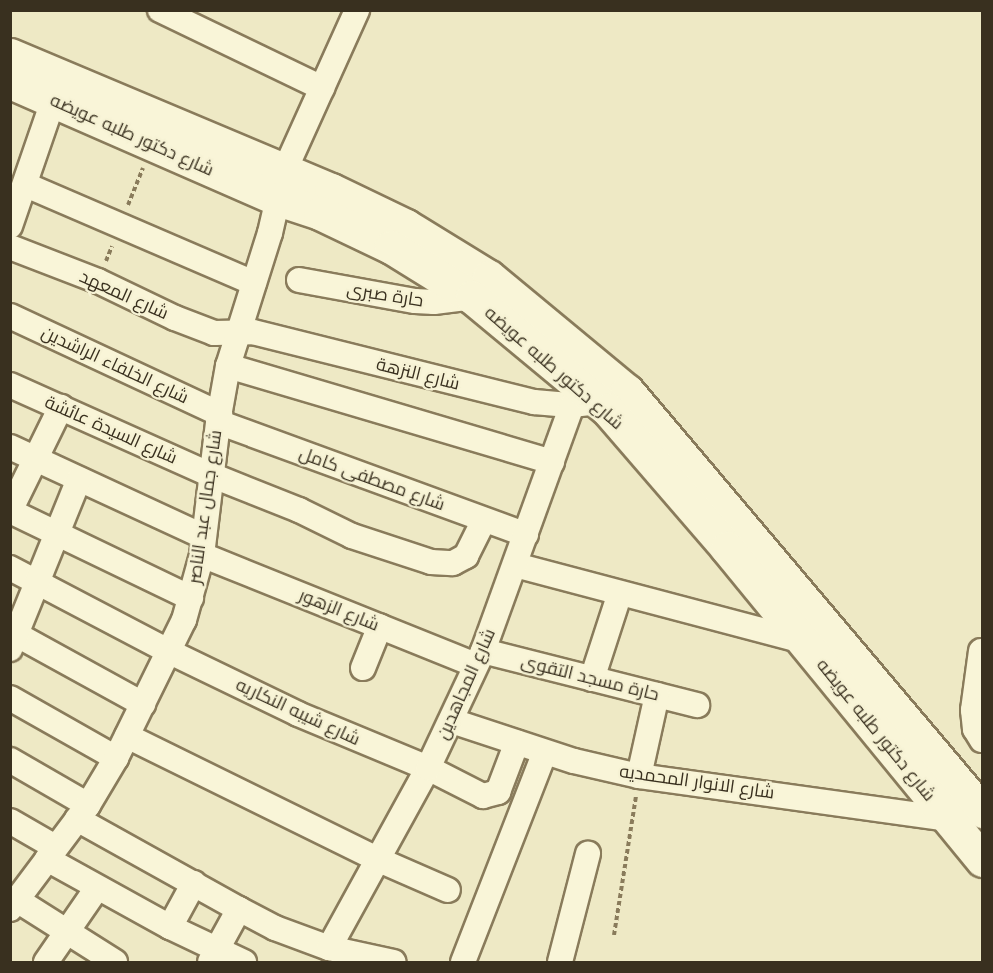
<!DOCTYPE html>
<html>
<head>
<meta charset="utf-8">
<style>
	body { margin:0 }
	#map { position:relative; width:993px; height:973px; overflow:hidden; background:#eee9c5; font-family:"Libre Baskerville",Cairo,serif }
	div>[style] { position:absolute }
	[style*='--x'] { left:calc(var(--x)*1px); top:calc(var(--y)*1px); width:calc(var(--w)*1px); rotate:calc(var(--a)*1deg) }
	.path>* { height:4px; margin-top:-2px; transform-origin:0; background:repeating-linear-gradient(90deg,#897b5b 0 4.5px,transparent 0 7.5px) }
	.roads { filter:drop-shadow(2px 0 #897b5b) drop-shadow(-2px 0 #897b5b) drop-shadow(0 2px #897b5b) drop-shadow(0 -2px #897b5b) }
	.street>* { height:24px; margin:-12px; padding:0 12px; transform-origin:12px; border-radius:12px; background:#f9f5d8 }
	.secondary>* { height:33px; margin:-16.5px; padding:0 16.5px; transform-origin:16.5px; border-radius:16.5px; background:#f9f5d8 }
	span { translate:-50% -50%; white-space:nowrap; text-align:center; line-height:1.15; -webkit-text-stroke:4.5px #f6f2d4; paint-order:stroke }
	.street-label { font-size:18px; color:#39301f }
	.frame { position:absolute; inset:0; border:12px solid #39301f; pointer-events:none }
</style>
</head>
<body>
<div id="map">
	<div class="path">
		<div style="--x:128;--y:205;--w:40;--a:-68"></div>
		<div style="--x:106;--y:261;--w:16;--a:-68"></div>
		<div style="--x:614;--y:935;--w:141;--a:-81"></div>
	</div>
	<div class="roads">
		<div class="street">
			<div style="--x:160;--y:10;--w:180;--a:25.7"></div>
			<div style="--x:26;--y:185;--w:248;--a:23.3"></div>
			<div style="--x:10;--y:226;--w:132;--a:-71"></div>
			<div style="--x:10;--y:247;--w:94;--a:21.1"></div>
			<div style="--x:98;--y:281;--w:85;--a:25.7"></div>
			<div style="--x:175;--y:318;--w:42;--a:21"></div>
			<div style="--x:214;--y:333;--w:39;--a:-1"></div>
			<div style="--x:253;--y:332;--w:290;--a:14"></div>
			<div style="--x:534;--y:402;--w:38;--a:5"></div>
			<div style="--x:572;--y:405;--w:27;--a:-6"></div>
			<div style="--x:299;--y:280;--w:118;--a:10.3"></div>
			<div style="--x:415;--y:301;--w:19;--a:3"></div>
			<div style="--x:434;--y:302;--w:38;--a:-7"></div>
			<div style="--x:10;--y:316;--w:232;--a:25"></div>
			<div style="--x:228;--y:366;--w:338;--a:16.5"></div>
			<div style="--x:10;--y:385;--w:220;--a:24.1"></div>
			<div style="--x:211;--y:475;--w:95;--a:21.7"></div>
			<div style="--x:299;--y:510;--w:59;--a:26.1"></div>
			<div style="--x:352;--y:536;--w:83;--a:18.2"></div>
			<div style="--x:431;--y:562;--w:22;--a:3"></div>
			<div style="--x:453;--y:563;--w:15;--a:-28"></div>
			<div style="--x:466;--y:556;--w:40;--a:-63.4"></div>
			<div style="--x:218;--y:422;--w:328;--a:20.1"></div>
			<div style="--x:10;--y:447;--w:213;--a:24.8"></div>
			<div style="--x:10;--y:511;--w:201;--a:25.7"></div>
			<div style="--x:10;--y:511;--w:116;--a:-63.9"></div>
			<div style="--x:202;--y:555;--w:295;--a:21.9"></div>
			<div style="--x:515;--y:565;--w:298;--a:14.8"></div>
			<div style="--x:10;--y:568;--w:181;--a:27.7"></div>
			<div style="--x:170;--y:652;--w:142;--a:25.8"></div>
			<div style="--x:298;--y:714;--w:141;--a:22.6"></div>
			<div style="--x:428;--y:768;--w:62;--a:27"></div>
			<div style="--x:483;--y:796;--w:16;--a:-15"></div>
			<div style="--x:498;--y:792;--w:53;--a:-69.2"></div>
			<div style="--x:10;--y:631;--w:152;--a:28.8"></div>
			<div style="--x:10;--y:649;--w:183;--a:-67.9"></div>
			<div style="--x:483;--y:651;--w:221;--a:14.2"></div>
			<div style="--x:981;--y:651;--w:60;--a:97.7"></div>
			<div style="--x:973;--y:710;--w:19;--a:84"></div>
			<div style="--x:975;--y:729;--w:13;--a:58"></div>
			<div style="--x:363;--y:668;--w:45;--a:-68"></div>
			<div style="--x:592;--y:679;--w:90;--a:-72"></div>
			<div style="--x:10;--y:698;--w:122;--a:29.5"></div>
			<div style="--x:452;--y:721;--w:128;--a:18.2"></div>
			<div style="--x:574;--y:761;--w:67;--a:13"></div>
			<div style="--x:639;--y:776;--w:312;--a:7.9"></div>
			<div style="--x:127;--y:736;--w:281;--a:26.2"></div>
			<div style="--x:379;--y:860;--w:75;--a:23.5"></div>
			<div style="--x:10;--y:760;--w:90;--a:30"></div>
			<div style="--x:639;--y:776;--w:83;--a:-77.5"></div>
			<div style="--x:77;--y:819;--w:185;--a:29.1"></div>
			<div style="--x:239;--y:909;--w:60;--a:118.7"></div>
			<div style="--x:10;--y:821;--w:52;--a:30"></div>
			<div style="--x:47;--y:859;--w:141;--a:28.9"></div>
			<div style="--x:170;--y:927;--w:82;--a:25.3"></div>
			<div style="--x:17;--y:900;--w:116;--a:32.3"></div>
			<div style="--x:10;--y:909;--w:130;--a:-53.1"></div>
			<div style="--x:88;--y:805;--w:55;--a:-59.2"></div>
			<div style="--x:116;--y:758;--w:154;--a:-63.8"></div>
			<div style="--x:184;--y:620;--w:67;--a:-74.5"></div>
			<div style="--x:202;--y:555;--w:134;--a:-83.1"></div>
			<div style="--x:218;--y:422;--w:57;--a:-79.9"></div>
			<div style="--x:228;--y:366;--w:139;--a:-72.5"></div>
			<div style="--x:270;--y:233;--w:63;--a:-77.1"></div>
			<div style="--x:284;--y:172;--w:178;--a:-65.7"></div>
			<div style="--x:239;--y:909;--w:41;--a:27.8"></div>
			<div style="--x:275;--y:928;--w:58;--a:20.3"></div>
			<div style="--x:329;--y:948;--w:66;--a:12.3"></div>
			<div style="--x:170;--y:927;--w:50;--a:-61.4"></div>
			<div style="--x:329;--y:948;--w:205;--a:-61.2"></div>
			<div style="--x:428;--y:768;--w:129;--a:-64.8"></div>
			<div style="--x:483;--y:651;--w:262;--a:-70.1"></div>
			<div style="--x:46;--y:962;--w:90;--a:-55.4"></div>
			<div style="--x:463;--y:962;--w:225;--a:-68.7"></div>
			<div style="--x:560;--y:962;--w:112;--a:-75.5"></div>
		</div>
		<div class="secondary">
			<div style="--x:10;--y:55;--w:348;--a:22.8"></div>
			<div style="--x:331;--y:190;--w:83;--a:25.6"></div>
			<div style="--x:406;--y:226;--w:97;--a:31.6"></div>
			<div style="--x:489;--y:277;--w:179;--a:39.6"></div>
			<div style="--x:627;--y:391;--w:550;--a:49.79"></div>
			<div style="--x:10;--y:82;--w:292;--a:23.6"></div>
			<div style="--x:278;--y:199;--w:44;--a:18.4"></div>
			<div style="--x:320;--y:213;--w:79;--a:25.6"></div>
			<div style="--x:391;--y:247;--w:95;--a:31.7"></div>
			<div style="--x:472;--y:297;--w:177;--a:39.7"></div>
			<div style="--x:608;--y:410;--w:182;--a:49.2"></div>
			<div style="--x:727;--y:548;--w:403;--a:50.7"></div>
		</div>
	</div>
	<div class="street-label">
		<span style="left:132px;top:135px;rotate:24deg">شارع دكتور طلبه عويضه</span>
		<span style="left:124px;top:295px;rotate:24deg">شارع المعهد</span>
		<span style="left:385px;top:295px;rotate:9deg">حارة صبرى</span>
		<span style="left:115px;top:365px;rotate:25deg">شارع الخلفاء الراشدين</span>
		<span style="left:554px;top:368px;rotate:41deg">شارع دكتور طلبه عويضه</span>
		<span style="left:418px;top:374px;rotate:14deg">شارع النزهة</span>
		<span style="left:111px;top:430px;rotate:24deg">شارع السيدة عائشة</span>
		<span style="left:372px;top:479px;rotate:20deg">شارع مصطفى كامل</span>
		<span style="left:205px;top:507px;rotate:-82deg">شارع جمال عبد الناصر</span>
		<span style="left:339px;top:610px;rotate:22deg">شارع الزهور</span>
		<span style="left:590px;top:678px;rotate:14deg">حارة مسجد التقوى</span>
		<span style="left:466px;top:684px;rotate:-66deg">شارع المجاهدين</span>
		<span style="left:298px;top:712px;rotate:25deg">شارع شيبه النكاريه</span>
		<span style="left:876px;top:730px;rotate:51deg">شارع دكتور طلبه عويضه</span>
		<span style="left:697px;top:782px;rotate:8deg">شارع الانوار المحمديه</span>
	</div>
	<div class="frame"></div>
</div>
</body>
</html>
